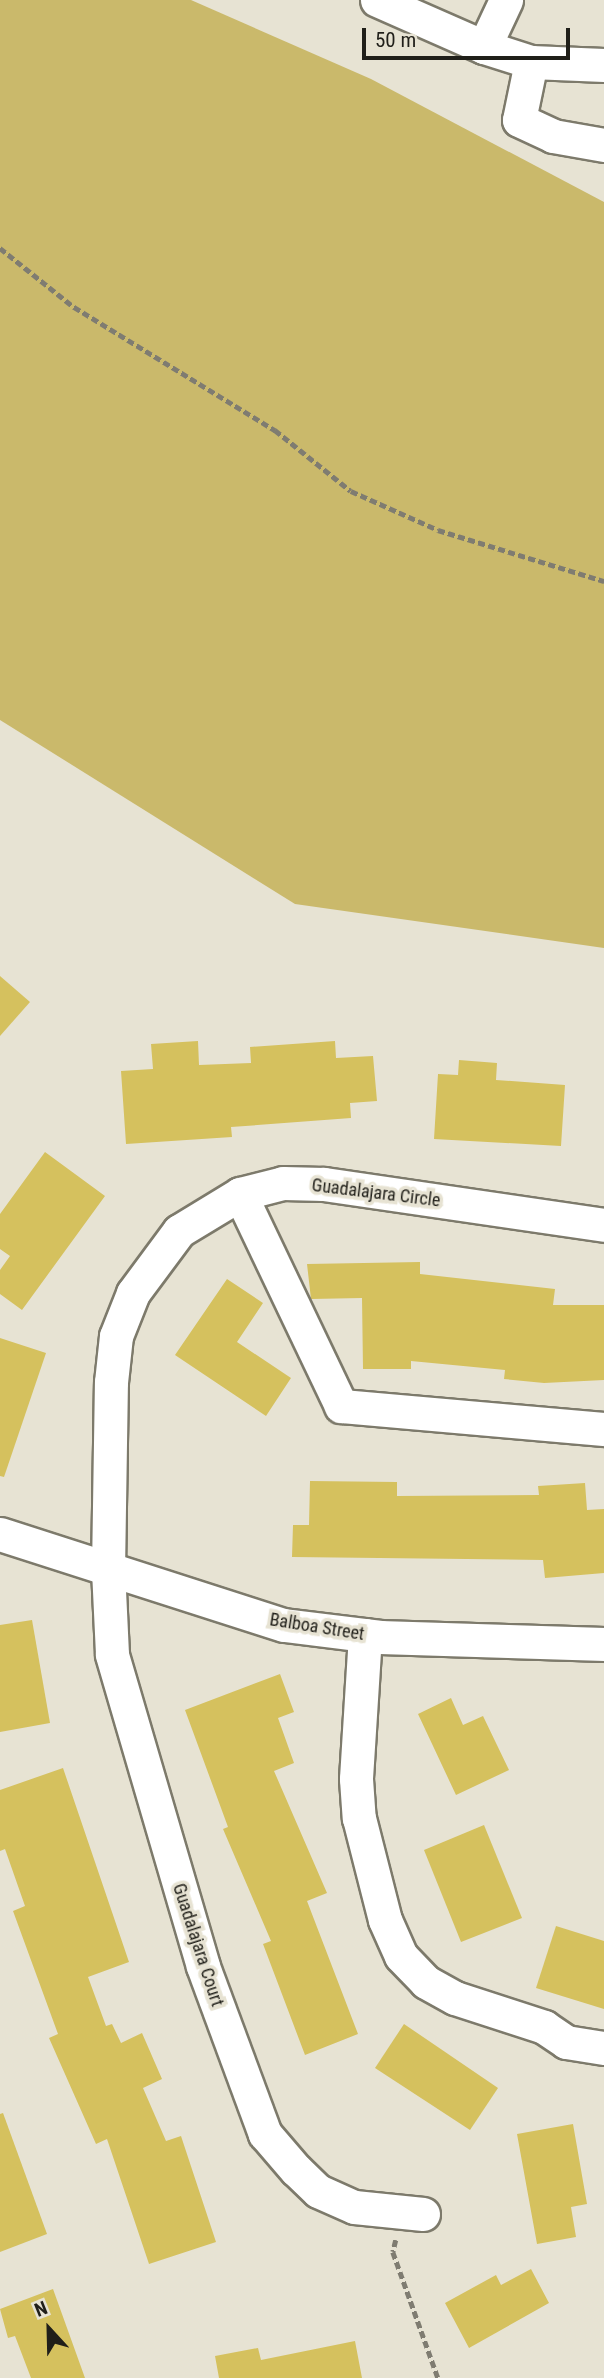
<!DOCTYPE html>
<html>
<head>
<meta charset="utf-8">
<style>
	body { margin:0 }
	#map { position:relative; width:604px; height:2378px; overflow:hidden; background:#e7e3d3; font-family:"Roboto Condensed",sans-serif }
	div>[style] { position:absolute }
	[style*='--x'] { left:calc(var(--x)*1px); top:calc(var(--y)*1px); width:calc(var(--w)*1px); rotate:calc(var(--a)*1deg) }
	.green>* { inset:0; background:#cab96b }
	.building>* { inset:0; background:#d5c15e }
	.path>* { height:4.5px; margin-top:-2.25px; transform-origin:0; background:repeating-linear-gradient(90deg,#7f7c71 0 7px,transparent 0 10.5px) }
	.roads { filter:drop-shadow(2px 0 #7d7a6b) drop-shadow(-2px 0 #7d7a6b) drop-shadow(0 2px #7d7a6b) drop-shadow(0 -2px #7d7a6b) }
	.minor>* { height:33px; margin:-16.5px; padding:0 16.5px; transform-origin:16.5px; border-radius:16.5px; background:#fff }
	span { translate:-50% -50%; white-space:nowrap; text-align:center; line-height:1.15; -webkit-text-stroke:7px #e7e3d3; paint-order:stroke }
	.street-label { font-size:18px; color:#201f19 }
	.north { position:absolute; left:14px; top:2294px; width:70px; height:70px; -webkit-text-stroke:5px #e7e3d3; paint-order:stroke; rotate:338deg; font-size:19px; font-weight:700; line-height:28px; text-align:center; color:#201f19 }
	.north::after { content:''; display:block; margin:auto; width:24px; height:32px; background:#201f19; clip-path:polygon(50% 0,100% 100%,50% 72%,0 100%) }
	.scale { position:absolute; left:362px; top:28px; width:208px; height:32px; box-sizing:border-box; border:4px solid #201f19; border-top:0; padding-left:9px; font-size:21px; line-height:24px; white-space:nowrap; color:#201f19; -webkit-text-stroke:5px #e7e3d3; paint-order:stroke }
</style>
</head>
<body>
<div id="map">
	<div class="green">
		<div style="clip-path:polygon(0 0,191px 0,371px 79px,604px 202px,604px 948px,295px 904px,0 720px)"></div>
	</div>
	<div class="building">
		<div style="clip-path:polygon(0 976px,30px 1002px,0 1036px)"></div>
		<div style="clip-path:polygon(198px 1041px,199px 1065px,251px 1063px,250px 1047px,335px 1041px,336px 1058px,373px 1056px,377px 1101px,350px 1103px,351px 1118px,231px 1127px,232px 1137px,126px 1144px,121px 1071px,153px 1069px,151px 1044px)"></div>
		<div style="clip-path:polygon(459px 1060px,497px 1063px,496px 1080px,565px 1085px,561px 1146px,434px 1139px,438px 1074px,458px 1075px)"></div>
		<div style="clip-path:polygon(45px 1152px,105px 1196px,22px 1310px,0 1294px,0 1270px,10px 1256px,0 1249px,0 1214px)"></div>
		<div style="clip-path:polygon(420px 1262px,420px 1274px,555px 1289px,553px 1305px,604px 1305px,604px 1380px,544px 1383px,504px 1379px,505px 1370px,411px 1361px,411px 1369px,363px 1369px,362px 1298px,311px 1299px,307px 1264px)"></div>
		<div style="clip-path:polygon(227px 1279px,263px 1303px,237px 1342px,291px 1378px,266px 1416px,175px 1355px)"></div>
		<div style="clip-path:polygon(0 1338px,46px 1353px,4px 1477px,0 1476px)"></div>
		<div style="clip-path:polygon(310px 1481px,397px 1482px,397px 1496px,539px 1495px,538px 1486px,585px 1483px,587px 1510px,604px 1509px,604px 1573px,545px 1578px,543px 1560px,292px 1557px,293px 1525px,309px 1525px)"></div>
		<div style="clip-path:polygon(32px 1620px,50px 1723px,0 1732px,0 1625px)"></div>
		<div style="clip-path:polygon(280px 1674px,294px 1712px,278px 1718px,294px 1763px,274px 1771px,327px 1893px,307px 1901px,358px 2034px,305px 2055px,263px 1944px,271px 1941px,223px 1829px,228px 1827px,185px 1710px)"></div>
		<div style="clip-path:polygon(451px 1698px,463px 1725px,483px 1716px,509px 1770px,456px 1795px,418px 1714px)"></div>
		<div style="clip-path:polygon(63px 1768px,129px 1962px,88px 1977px,106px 2026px,112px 2024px,121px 2043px,142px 2033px,162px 2079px,143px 2088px,166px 2141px,181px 2136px,216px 2242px,149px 2264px,107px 2139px,96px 2144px,49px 2038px,58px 2034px,13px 1911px,25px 1906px,5px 1849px,0 1851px,0 1790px)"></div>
		<div style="clip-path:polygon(484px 1825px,522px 1918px,461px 1942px,424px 1850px)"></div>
		<div style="clip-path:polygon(556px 1926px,604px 1941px,604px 2009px,536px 1988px)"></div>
		<div style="clip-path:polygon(404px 2024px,498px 2088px,470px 2130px,375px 2068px)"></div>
		<div style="clip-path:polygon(3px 2113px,47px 2234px,0 2252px,0 2114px)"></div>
		<div style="clip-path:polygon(573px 2124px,587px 2204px,571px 2207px,576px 2237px,537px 2244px,517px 2134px)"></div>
		<div style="clip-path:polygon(531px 2269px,549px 2303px,469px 2348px,445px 2303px,496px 2275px,501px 2285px)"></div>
		<div style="clip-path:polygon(53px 2289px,85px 2378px,31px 2378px,15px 2336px,8px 2338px,0 2309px)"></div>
		<div style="clip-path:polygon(355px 2341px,362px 2378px,219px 2378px,215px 2356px,258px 2348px,261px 2360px)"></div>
	</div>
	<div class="path">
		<div style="--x:0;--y:248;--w:95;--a:38.6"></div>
		<div style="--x:74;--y:307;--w:236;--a:31.5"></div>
		<div style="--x:275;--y:430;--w:97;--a:38.8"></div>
		<div style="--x:351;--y:491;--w:95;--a:24.1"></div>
		<div style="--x:438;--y:530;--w:174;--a:17.1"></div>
		<div style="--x:396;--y:2240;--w:12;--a:104"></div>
		<div style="--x:393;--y:2252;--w:134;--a:70.3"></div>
	</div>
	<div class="roads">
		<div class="minor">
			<div style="--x:377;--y:0;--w:117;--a:23.7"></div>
			<div style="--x:484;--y:47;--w:49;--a:17.7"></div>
			<div style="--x:531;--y:62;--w:73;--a:2.4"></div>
			<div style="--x:484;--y:47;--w:52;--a:-64.9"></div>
			<div style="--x:531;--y:62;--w:59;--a:101.7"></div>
			<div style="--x:519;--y:120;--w:38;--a:25"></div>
			<div style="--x:553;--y:136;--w:52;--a:10"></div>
			<div style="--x:240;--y:1194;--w:235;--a:64.5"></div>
			<div style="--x:341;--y:1406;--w:264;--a:5"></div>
			<div style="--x:0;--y:1534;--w:298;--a:17.8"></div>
			<div style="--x:284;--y:1625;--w:97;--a:7.1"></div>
			<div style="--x:380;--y:1637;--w:224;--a:1.8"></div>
			<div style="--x:365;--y:1635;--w:144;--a:93.6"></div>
			<div style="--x:356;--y:1779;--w:39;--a:86"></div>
			<div style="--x:359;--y:1818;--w:105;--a:75.7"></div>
			<div style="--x:385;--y:1920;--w:39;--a:66"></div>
			<div style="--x:401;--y:1956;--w:36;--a:46"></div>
			<div style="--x:426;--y:1982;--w:33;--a:29"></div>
			<div style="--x:455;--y:1998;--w:94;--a:18"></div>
			<div style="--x:544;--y:2027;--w:27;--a:34"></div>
			<div style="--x:566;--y:2042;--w:38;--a:9"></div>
			<div style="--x:423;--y:2214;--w:69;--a:-174.2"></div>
			<div style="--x:354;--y:2207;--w:39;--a:-156"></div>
			<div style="--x:318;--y:2191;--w:30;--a:-136"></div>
			<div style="--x:296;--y:2170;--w:48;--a:-130.7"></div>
			<div style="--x:265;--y:2134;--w:179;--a:-110.3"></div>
			<div style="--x:203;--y:1966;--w:325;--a:-106.3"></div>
			<div style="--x:112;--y:1654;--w:84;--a:-92.7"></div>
			<div style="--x:108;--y:1570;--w:188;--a:-89.1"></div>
			<div style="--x:111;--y:1382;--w:46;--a:-83.8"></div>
			<div style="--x:116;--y:1336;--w:46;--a:-68.4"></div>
			<div style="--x:133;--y:1293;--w:77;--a:-53.4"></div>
			<div style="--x:179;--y:1231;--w:71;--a:-31.2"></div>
			<div style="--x:240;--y:1194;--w:44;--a:-14.3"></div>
			<div style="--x:283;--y:1183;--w:41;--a:1.4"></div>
			<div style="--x:324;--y:1184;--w:283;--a:8.3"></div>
		</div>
	</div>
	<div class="street-label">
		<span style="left:376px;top:1193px;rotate:7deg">Guadalajara Circle</span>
		<span style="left:317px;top:1627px;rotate:9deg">Balboa Street</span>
		<span style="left:198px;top:1945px;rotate:72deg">Guadalajara Court</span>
	</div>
	<div class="north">N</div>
	<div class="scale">50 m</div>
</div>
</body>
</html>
